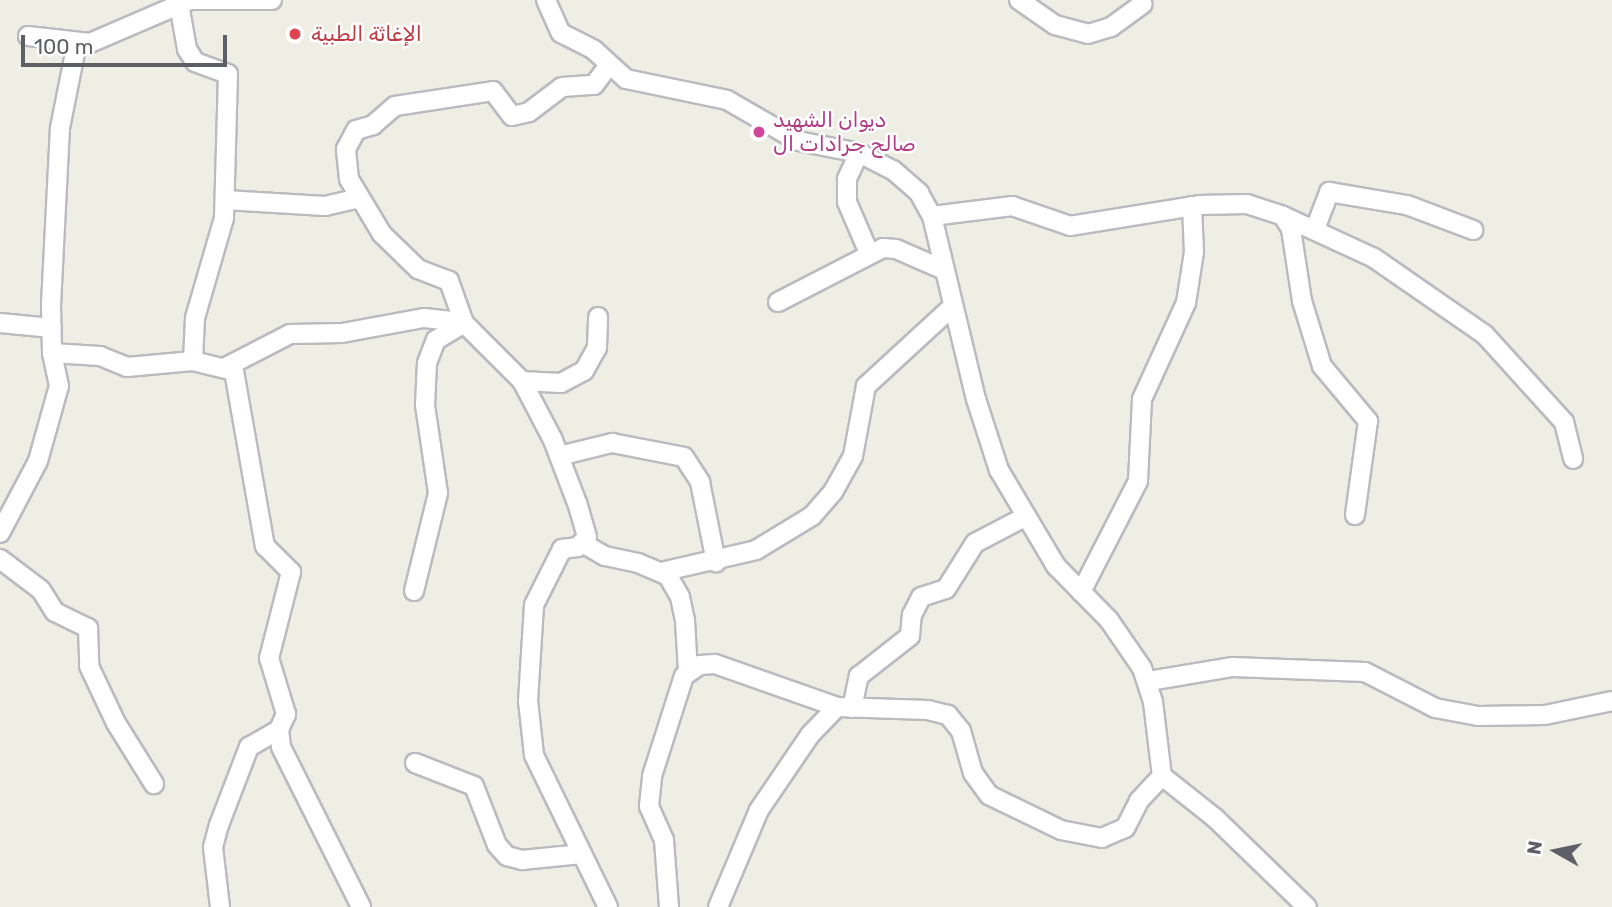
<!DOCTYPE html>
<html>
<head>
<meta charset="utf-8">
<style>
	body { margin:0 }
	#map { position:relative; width:1612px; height:907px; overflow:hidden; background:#efeee4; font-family:Rubik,"Noto Sans Arabic",sans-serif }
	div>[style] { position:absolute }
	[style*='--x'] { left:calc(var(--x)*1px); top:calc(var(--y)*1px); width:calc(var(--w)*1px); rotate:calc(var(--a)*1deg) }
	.roads { filter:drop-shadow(2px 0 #b9bbc0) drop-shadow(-2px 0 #b9bbc0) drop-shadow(0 2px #b9bbc0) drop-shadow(0 -2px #b9bbc0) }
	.minor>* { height:18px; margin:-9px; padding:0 9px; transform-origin:9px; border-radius:9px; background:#fff }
	.dots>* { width:19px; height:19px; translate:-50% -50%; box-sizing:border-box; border:4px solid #fff; border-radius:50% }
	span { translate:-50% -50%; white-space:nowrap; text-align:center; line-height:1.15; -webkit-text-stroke:5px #fff; paint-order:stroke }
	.health-label { font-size:21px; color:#be3a42 }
	.left { translate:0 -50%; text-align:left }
	.hotel-label { font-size:21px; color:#b23c85 }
	.north { position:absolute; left:1521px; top:816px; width:70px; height:70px; -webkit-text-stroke:5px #fff; paint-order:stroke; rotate:279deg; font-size:19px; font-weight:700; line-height:28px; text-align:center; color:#5c5f65 }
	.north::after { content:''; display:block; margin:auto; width:24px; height:32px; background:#5c5f65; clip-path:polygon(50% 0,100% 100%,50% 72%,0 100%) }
	.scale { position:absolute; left:21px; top:35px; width:206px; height:32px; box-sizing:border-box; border:4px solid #5c5f65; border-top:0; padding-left:9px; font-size:21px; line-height:24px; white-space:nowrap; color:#5c5f65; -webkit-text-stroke:5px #fff; paint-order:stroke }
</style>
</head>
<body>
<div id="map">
	<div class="roads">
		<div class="minor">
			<div style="--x:546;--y:0;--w:36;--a:66"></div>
			<div style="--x:561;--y:33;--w:37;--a:27"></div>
			<div style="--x:594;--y:50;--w:43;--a:42.2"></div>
			<div style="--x:626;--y:79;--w:103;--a:11.7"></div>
			<div style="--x:727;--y:100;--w:82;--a:30"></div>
			<div style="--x:798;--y:141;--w:62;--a:11.1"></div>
			<div style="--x:859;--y:153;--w:38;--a:27"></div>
			<div style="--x:893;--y:170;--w:35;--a:41"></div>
			<div style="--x:919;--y:193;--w:26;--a:61"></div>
			<div style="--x:932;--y:216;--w:188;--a:76.5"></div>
			<div style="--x:976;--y:399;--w:75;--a:72.1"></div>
			<div style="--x:999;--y:470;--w:112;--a:59.3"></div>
			<div style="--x:1056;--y:566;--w:76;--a:45.5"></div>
			<div style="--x:1109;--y:620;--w:58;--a:55.5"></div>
			<div style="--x:1142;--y:668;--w:36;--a:72"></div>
			<div style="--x:1153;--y:702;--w:75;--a:83.1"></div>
			<div style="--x:1162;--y:776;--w:34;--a:133"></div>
			<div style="--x:1139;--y:801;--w:30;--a:117"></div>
			<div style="--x:1125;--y:828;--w:25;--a:157"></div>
			<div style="--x:1102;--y:838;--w:42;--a:-169"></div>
			<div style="--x:1061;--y:830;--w:80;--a:-154.1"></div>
			<div style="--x:989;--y:795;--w:27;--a:-126"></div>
			<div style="--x:973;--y:773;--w:44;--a:-105.9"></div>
			<div style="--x:961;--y:731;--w:21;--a:-129"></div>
			<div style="--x:948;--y:715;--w:21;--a:-166"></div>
			<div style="--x:928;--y:710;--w:91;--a:-178.1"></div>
			<div style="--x:837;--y:707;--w:39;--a:134"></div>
			<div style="--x:810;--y:735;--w:91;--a:124.2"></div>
			<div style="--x:759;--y:810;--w:105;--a:112.9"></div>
			<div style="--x:1019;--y:0;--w:44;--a:34.8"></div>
			<div style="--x:1055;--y:25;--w:34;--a:15"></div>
			<div style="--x:1088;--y:34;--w:24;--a:-17"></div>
			<div style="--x:1111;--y:27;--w:39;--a:-36"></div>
			<div style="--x:179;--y:4;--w:46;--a:79.9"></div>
			<div style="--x:187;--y:49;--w:15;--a:58"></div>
			<div style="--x:195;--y:62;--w:35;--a:20"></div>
			<div style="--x:228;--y:74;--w:144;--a:91.6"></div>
			<div style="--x:224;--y:218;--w:104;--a:106.2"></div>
			<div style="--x:195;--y:318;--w:43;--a:92.7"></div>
			<div style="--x:28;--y:36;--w:62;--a:6.4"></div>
			<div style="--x:90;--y:43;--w:109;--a:-23.3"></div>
			<div style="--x:190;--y:0;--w:82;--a:0"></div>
			<div style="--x:859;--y:153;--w:29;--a:115"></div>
			<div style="--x:847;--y:179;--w:23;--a:90"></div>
			<div style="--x:847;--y:202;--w:56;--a:66.7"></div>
			<div style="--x:225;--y:200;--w:100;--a:3.4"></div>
			<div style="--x:325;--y:206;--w:35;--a:-13"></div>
			<div style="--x:932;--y:216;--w:81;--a:-7.1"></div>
			<div style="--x:1012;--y:206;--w:61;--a:19"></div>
			<div style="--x:1070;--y:226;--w:131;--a:-9.2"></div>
			<div style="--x:1199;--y:205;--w:48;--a:-1.2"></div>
			<div style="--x:1247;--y:204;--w:38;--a:18"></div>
			<div style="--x:1283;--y:216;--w:15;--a:58"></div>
			<div style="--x:1291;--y:229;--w:73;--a:81.3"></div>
			<div style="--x:1302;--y:301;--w:68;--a:72.9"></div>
			<div style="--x:1322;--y:366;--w:72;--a:50.1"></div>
			<div style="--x:1368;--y:421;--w:95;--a:97.9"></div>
			<div style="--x:1283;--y:216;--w:100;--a:24.8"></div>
			<div style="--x:1374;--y:258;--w:135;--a:34.7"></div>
			<div style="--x:1485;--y:335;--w:118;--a:47.8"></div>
			<div style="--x:1564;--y:422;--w:38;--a:76"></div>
			<div style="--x:1315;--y:229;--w:40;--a:-69"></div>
			<div style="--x:1329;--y:192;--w:79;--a:9.5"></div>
			<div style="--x:1407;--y:205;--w:71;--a:20.7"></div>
			<div style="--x:778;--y:302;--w:118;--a:-27.2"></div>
			<div style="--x:883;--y:248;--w:13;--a:4"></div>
			<div style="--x:896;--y:249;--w:52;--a:23.6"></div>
			<div style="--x:0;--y:323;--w:52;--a:5.5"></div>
			<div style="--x:52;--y:353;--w:48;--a:3.6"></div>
			<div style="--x:100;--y:356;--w:29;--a:22"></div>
			<div style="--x:127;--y:367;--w:66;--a:-5.2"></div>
			<div style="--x:193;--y:361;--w:42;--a:13.7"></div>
			<div style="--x:234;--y:371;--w:178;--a:80"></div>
			<div style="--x:265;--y:546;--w:37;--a:45"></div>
			<div style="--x:291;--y:572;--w:89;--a:104.3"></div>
			<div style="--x:269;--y:658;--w:59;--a:73.1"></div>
			<div style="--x:286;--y:714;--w:17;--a:114"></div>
			<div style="--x:279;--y:730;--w:17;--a:83"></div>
			<div style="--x:281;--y:747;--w:179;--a:63.4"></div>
			<div style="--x:226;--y:367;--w:72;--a:-27.3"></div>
			<div style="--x:290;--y:334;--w:52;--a:-1.1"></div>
			<div style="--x:342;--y:333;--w:83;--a:-10.4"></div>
			<div style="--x:424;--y:318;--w:37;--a:6"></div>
			<div style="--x:522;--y:381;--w:39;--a:3"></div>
			<div style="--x:561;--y:383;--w:26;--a:-28"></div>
			<div style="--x:584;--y:371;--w:26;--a:-61"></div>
			<div style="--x:597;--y:348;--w:31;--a:-88"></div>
			<div style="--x:559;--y:456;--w:55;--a:-13.8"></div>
			<div style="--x:612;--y:443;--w:73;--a:11"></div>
			<div style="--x:684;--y:457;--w:30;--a:57"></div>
			<div style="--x:700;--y:482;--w:82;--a:78.7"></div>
			<div style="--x:0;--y:533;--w:81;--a:-62.2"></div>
			<div style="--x:38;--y:461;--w:78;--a:-74.4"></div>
			<div style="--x:59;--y:386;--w:34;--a:-102"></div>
			<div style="--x:52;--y:353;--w:48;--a:-91.2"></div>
			<div style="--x:51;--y:305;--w:177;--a:-87.1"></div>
			<div style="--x:60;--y:128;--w:87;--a:-78.7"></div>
			<div style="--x:584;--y:544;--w:24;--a:30"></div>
			<div style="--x:605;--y:556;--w:34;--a:12"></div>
			<div style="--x:638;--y:563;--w:33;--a:23"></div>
			<div style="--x:668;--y:576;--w:24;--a:60"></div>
			<div style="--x:680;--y:597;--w:25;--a:78"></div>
			<div style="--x:685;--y:621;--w:51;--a:86.6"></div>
			<div style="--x:0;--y:559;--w:51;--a:37.1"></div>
			<div style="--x:41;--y:590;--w:26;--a:58"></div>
			<div style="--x:55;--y:612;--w:37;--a:26"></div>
			<div style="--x:88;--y:628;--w:38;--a:88"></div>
			<div style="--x:89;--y:666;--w:63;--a:64.7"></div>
			<div style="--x:116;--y:723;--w:72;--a:58.1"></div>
			<div style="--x:661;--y:572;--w:98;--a:-13"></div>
			<div style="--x:756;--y:550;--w:66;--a:-31.3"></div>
			<div style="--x:812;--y:516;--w:32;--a:-49"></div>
			<div style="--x:833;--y:492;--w:41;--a:-60.9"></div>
			<div style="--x:853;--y:456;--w:71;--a:-79.5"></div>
			<div style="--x:866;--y:386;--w:118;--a:-42.6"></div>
			<div style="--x:414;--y:591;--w:101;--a:-76.2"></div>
			<div style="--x:438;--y:493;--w:89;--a:-98.4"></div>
			<div style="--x:425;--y:405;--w:42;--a:-87.3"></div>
			<div style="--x:427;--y:363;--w:25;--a:-69"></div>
			<div style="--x:436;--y:340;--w:33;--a:-31"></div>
			<div style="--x:1081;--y:592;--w:125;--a:-62.8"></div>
			<div style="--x:1138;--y:481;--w:82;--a:-87.2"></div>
			<div style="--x:1142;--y:399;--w:106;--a:-65.4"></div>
			<div style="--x:1186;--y:303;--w:52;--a:-81.1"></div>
			<div style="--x:1194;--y:252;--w:46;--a:-92.5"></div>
			<div style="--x:1149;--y:681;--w:85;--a:-9.5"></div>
			<div style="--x:1233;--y:667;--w:132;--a:2.2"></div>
			<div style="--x:1365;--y:672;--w:79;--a:27.2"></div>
			<div style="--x:1435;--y:708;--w:44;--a:10.5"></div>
			<div style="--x:1478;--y:716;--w:67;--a:-0.9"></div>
			<div style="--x:1545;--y:715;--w:68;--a:-11.8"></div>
			<div style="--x:852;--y:708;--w:33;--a:-78"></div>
			<div style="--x:859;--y:676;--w:65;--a:-38.1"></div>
			<div style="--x:910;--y:636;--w:21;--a:-85"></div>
			<div style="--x:912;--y:615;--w:20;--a:-63"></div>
			<div style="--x:921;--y:597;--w:26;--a:-18"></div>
			<div style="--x:946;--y:589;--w:54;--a:-57.8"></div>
			<div style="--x:975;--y:543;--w:54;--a:-27.5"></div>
			<div style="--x:415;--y:763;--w:63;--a:21.3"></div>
			<div style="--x:474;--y:786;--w:63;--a:68.7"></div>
			<div style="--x:497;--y:845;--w:15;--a:48"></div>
			<div style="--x:507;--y:856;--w:16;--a:15"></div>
			<div style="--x:522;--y:860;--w:60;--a:-5.7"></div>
			<div style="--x:1162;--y:776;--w:68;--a:38.4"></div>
			<div style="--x:1215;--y:818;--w:128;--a:44.1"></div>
			<div style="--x:220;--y:907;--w:60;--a:-96.7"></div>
			<div style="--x:213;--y:847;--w:23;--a:-75"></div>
			<div style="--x:219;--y:825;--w:84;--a:-69"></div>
			<div style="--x:249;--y:747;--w:34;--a:-30"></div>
			<div style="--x:608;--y:907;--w:169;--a:-116"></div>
			<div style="--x:534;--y:755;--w:54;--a:-96.3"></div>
			<div style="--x:528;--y:701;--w:96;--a:-86.4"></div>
			<div style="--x:534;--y:605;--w:63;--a:-63.4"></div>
			<div style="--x:562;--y:549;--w:16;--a:-7"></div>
			<div style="--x:578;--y:547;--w:13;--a:-48"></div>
			<div style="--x:587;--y:537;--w:35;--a:-106"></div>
			<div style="--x:577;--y:503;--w:67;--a:-110.9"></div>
			<div style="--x:553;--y:440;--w:67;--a:-117.7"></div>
			<div style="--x:522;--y:381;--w:82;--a:-135"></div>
			<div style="--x:464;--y:323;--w:45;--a:-109.7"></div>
			<div style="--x:449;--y:281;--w:33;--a:-159"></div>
			<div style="--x:418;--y:269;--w:50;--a:-135.8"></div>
			<div style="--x:382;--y:234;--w:64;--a:-121"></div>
			<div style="--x:349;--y:179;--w:30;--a:-96"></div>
			<div style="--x:346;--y:149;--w:21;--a:-62"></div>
			<div style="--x:356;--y:130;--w:18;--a:-16"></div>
			<div style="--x:373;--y:125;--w:29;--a:-41"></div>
			<div style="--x:395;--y:106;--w:99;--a:-8.7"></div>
			<div style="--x:493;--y:91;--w:31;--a:53"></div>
			<div style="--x:512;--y:116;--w:17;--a:-13"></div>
			<div style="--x:529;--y:112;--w:41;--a:-37.1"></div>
			<div style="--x:562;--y:87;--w:32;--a:-4"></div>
			<div style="--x:594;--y:85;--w:25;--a:-53"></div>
			<div style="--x:669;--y:907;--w:67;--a:-94.3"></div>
			<div style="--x:664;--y:840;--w:37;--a:-114"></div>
			<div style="--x:649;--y:806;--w:30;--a:-84"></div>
			<div style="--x:652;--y:776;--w:105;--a:-72.3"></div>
			<div style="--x:684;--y:676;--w:19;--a:-35"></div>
			<div style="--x:700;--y:665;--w:15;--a:-4"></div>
			<div style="--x:715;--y:664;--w:129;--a:19.4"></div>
		</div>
	</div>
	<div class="dots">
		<div style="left:295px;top:34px;background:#e0444e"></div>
		<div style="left:759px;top:132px;background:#d1479c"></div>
	</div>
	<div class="health-label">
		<span class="left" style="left:311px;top:34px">الإغاثة الطبية</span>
	</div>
	<div class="hotel-label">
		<span class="left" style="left:773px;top:132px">ديوان الشهيد<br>صالح جرادات ال</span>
	</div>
	<div class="north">N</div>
	<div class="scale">100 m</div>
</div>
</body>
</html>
